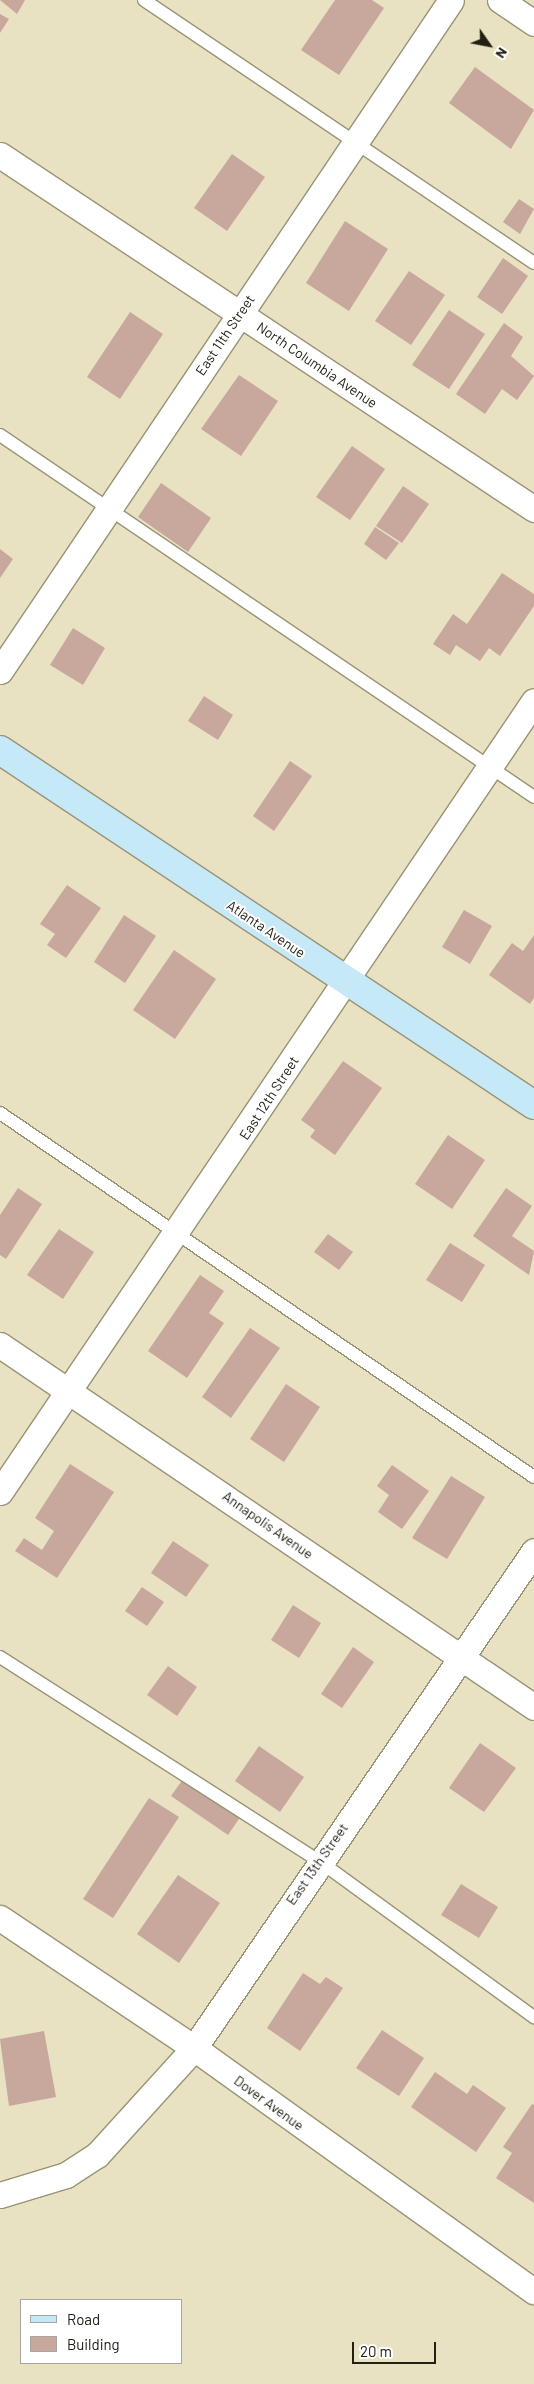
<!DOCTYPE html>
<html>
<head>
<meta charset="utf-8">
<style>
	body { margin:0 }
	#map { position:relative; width:534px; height:2384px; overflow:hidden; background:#e8e2c3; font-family:Barlow,sans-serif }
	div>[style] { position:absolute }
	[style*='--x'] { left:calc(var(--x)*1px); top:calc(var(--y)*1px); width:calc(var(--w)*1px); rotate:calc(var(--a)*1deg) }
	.building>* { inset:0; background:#c8a79d }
	.roads { filter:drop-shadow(1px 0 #999376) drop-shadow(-1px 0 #999376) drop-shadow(0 1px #999376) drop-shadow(0 -1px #999376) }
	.lane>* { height:12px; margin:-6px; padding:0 6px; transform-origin:6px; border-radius:6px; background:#fff }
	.street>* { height:25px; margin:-12.5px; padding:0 12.5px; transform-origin:12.5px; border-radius:12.5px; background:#fff }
	.secondary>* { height:28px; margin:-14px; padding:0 14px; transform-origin:14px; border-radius:14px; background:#c6e9f8 }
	span { translate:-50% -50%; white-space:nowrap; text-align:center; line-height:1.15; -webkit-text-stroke:4px #fff; paint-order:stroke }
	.street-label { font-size:14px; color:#222014 }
	.legend { position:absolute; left:20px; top:2299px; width:162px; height:65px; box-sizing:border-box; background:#fff; border:1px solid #a7a6a1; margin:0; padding:6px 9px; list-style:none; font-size:15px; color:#222014 }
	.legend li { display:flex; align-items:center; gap:10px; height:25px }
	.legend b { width:25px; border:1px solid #a7a6a1 }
	.north { position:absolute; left:464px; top:20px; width:50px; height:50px; -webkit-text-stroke:4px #fff; paint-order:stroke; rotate:123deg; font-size:14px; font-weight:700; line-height:20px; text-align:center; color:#222014 }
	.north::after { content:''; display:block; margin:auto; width:18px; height:22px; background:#222014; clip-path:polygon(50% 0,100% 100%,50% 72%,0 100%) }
	.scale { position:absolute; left:352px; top:2342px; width:84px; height:22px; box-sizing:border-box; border:2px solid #222014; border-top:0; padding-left:6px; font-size:15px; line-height:18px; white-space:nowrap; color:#222014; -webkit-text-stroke:4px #fff; paint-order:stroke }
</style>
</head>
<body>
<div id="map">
	<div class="building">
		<div style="clip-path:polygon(0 0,25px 0,17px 14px)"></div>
		<div style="clip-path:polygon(335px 0,372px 0,384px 8px,339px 75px,301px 50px)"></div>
		<div style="clip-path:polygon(0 14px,9px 19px,0 33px)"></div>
		<div style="clip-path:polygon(475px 67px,534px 110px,511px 149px,449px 103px)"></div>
		<div style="clip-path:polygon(232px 154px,265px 177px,227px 231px,194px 208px)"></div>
		<div style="clip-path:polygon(519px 199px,534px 209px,520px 234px,503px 222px)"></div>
		<div style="clip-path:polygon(345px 221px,388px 249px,349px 311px,306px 283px)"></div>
		<div style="clip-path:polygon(503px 258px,528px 276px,502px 314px,477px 297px)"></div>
		<div style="clip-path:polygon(409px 271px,445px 295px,411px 345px,375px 321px)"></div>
		<div style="clip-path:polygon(449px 310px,485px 334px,449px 389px,412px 365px)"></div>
		<div style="clip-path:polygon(130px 312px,163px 334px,120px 399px,87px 377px)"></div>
		<div style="clip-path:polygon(504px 323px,523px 337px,511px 356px,534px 376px,517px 400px,502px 389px,485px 414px,456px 394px)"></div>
		<div style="clip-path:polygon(239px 375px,278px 401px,241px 456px,201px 429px)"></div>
		<div style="clip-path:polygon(352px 446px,385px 469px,350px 520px,316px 497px)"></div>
		<div style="clip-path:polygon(161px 483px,211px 518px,188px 552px,138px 517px)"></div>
		<div style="clip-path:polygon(403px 486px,429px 504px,402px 543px,376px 526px)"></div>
		<div style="clip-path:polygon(375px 527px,399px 543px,386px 560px,364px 544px)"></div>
		<div style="clip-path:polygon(0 549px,13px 559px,0 578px)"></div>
		<div style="clip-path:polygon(502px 573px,534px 594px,534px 606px,500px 656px,489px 648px,480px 661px,456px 645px,450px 655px,433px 644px,453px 614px,467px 624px)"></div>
		<div style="clip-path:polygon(73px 628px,105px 648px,83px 685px,50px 665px)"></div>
		<div style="clip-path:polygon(204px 696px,233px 715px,218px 740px,188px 721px)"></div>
		<div style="clip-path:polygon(290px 761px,312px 776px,274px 831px,253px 816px)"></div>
		<div style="clip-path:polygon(67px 885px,101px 908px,66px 958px,47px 945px,55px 934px,40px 924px)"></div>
		<div style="clip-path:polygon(464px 910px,492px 926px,470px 964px,442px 947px)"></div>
		<div style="clip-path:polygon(124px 915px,156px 936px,125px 983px,94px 962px)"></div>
		<div style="clip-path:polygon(534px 935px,534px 998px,530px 1004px,489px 975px,512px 943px,523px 951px)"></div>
		<div style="clip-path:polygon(174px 950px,216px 979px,175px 1039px,133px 1010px)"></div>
		<div style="clip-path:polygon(343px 1061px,382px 1088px,335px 1155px,310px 1137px,315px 1130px,301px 1120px)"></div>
		<div style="clip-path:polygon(448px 1135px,485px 1160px,452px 1209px,415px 1184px)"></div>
		<div style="clip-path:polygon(18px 1188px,42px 1204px,6px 1259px,0 1255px,0 1215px)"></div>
		<div style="clip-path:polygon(506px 1188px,532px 1206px,512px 1236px,534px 1251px,529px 1275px,473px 1236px)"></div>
		<div style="clip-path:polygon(59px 1229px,94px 1252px,63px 1299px,27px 1275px)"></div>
		<div style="clip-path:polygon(328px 1234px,353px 1252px,339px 1270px,314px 1252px)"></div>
		<div style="clip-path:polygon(450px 1243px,485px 1265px,462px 1302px,426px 1280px)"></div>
		<div style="clip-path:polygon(200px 1275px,224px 1291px,209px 1313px,224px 1323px,187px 1378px,148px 1351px)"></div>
		<div style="clip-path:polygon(250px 1328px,280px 1348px,231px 1418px,202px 1397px)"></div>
		<div style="clip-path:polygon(286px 1384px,320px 1407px,284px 1462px,250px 1439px)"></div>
		<div style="clip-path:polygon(70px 1464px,114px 1492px,57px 1578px,15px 1551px,24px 1538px,42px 1550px,54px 1531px,35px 1518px)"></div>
		<div style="clip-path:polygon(392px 1465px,429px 1491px,402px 1529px,378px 1512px,389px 1495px,377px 1486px)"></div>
		<div style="clip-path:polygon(451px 1476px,485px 1497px,447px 1559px,412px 1538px)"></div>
		<div style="clip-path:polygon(173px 1541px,209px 1565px,186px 1597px,151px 1573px)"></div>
		<div style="clip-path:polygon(142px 1587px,164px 1602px,147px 1626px,125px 1611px)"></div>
		<div style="clip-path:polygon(293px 1605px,321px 1623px,299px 1658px,271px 1640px)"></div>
		<div style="clip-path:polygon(353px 1647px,374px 1662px,342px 1708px,321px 1694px)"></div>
		<div style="clip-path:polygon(168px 1666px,197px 1687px,177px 1716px,147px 1695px)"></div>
		<div style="clip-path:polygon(480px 1743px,516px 1768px,484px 1812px,449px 1788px)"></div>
		<div style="clip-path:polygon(259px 1746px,304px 1777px,280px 1812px,235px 1781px)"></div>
		<div style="clip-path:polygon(188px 1772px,245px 1810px,228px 1835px,171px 1796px)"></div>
		<div style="clip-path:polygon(149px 1798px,179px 1817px,113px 1918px,83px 1899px)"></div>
		<div style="clip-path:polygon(178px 1875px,220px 1903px,179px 1963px,137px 1934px)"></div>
		<div style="clip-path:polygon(461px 1884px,498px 1907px,479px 1938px,441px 1915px)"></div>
		<div style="clip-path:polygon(303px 1973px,320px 1984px,326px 1977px,343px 1988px,300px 2051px,267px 2028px)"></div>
		<div style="clip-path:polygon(382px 2030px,424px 2058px,399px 2096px,356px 2068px)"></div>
		<div style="clip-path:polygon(44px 2031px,56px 2097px,9px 2106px,0 2039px)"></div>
		<div style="clip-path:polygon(435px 2072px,467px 2094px,473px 2085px,506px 2108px,476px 2152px,411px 2107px)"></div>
		<div style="clip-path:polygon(532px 2104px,534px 2105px,534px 2203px,496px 2178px,512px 2153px,503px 2147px)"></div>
	</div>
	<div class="roads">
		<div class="lane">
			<div style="--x:144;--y:0;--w:470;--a:34"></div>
			<div style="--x:0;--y:435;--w:645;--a:34.13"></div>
			<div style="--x:0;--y:1113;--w:646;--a:34.28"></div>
			<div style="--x:0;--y:1657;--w:379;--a:32.6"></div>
			<div style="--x:319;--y:1861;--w:266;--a:36"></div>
		</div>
		<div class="street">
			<div style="--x:500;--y:0;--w:41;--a:34.1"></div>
			<div style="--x:0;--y:155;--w:641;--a:33.54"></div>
			<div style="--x:0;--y:671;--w:808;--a:-56.09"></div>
			<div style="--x:0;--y:1345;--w:645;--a:34.13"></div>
			<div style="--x:0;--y:1492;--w:954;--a:-55.98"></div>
			<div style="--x:0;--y:1918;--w:234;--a:33.8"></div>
			<div style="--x:194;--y:2048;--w:418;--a:35.6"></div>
			<div style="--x:0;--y:2195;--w:69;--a:-16.9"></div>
			<div style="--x:66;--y:2175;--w:37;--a:-33"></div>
			<div style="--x:97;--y:2155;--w:144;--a:-47.8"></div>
			<div style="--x:194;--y:2048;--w:602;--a:-55.62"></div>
		</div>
		<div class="secondary">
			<div style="--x:0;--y:750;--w:641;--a:33.62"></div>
		</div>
	</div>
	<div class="street-label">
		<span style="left:225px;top:335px;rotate:-56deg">East 11th Street</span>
		<span style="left:317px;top:365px;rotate:34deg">North Columbia Avenue</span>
		<span style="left:266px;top:929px;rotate:34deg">Atlanta Avenue</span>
		<span style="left:269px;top:1098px;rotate:-57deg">East 12th Street</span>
		<span style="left:268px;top:1525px;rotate:35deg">Annapolis Avenue</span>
		<span style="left:317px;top:1864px;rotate:-55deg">East 13th Street</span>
		<span style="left:269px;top:2103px;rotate:36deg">Dover Avenue</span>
	</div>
	<ul class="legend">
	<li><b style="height:6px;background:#c6e9f8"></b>Road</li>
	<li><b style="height:14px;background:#c8a79d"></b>Building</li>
	</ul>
	<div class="north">N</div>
	<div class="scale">20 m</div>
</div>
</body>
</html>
